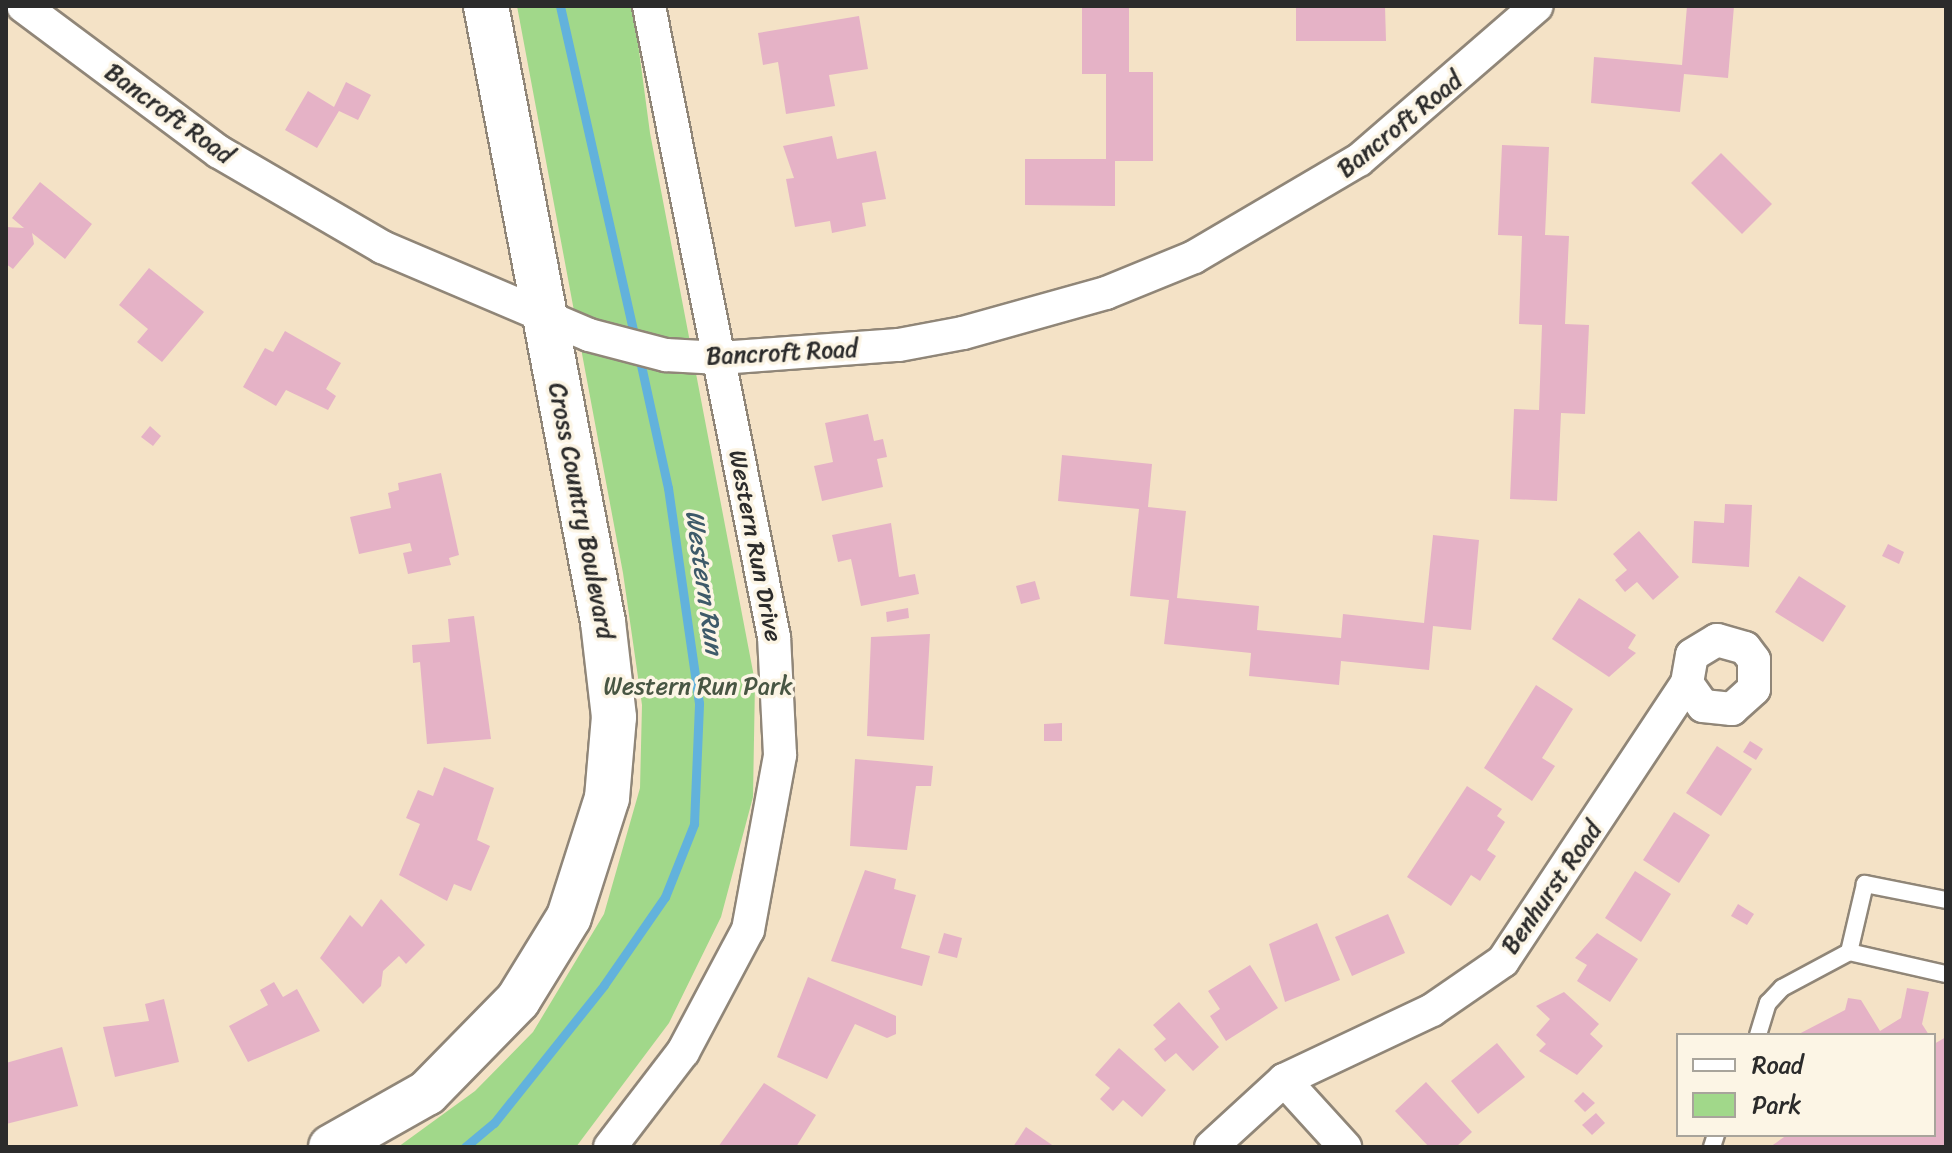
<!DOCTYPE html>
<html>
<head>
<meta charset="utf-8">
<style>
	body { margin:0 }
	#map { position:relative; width:1952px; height:1153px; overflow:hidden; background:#f4e2c6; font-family:Sriracha,sans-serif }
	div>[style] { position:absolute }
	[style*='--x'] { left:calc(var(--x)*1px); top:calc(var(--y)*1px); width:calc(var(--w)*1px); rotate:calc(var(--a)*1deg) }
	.green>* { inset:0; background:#a1d88a }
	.stream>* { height:9px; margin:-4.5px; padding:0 4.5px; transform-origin:4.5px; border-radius:4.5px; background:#62b2dc }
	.building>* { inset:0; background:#e5b2c6 }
	.roads { filter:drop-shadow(2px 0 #908678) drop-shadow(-2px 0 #908678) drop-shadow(0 2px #908678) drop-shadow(0 -2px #908678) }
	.lane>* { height:16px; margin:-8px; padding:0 8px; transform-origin:8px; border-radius:8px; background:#fff }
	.street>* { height:32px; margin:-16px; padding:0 16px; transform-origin:16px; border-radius:16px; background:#fff }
	.secondary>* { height:44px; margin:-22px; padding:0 22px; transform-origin:22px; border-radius:22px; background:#fff }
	span { translate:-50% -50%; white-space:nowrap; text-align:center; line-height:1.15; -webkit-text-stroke:7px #fcf5e5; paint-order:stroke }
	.street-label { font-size:24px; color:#2b2b2b }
	.park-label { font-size:24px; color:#485643 }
	.water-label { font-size:26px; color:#3e5a69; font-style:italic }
	.frame { position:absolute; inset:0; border:8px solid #2b2b2b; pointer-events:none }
	.legend { position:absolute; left:1676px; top:1033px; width:260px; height:104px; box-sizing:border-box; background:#fcf5e5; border:2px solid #a8a49b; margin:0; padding:10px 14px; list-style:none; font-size:24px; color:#2b2b2b }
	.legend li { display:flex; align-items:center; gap:16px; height:40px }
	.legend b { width:40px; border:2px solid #a8a49b }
</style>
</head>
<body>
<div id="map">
	<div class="green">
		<div style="clip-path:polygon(517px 6px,633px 6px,650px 133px,755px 682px,753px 797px,721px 917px,669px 1023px,576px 1147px,398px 1147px,475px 1091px,533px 1032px,604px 914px,640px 788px,642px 705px,623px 573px)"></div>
	</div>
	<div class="stream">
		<div style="--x:560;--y:6;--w:344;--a:77.3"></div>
		<div style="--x:465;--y:1147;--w:38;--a:-40"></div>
		<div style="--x:494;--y:1123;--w:176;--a:-51.4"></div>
		<div style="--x:604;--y:985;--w:107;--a:-55.3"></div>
		<div style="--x:665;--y:897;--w:79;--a:-68.3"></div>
		<div style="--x:694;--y:824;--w:121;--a:-87.6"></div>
		<div style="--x:699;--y:703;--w:217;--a:-98.2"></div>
		<div style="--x:668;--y:488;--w:135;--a:-102.4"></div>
	</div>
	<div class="building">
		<div style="clip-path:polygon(1082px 6px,1129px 6px,1129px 72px,1153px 72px,1153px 161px,1115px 161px,1115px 206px,1025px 205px,1025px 159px,1106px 159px,1106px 74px,1082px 74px)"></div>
		<div style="clip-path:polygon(1296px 6px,1385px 6px,1386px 41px,1296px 41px)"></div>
		<div style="clip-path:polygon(1687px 6px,1734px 6px,1728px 78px,1684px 74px,1680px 112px,1591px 103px,1594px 57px,1682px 65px)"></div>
		<div style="clip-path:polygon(859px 16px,868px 69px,829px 75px,835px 106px,786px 114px,778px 62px,763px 65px,758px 33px)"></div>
		<div style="clip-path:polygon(346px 82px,371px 95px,358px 120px,339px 111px,317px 148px,285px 130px,308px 91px,334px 107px)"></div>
		<div style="clip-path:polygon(832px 136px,837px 159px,876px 151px,886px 199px,862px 203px,866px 226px,832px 233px,830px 221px,795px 227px,786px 179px,794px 178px,783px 146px)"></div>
		<div style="clip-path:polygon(1502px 145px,1549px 147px,1545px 235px,1569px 236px,1565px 324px,1589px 325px,1585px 414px,1561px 413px,1557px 501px,1510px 499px,1514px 409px,1539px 410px,1542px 325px,1519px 324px,1522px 236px,1498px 235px)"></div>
		<div style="clip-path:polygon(1721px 153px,1772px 204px,1742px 234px,1691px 183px)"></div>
		<div style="clip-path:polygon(40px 182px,92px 224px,65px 259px,32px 233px,34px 244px,13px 269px,6px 264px,6px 227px,24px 228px,12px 218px)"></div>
		<div style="clip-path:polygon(149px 268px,204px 312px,162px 362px,137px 342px,148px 329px,119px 305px)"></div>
		<div style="clip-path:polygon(285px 331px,341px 363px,326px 389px,336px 396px,328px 410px,286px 390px,276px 406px,243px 387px,265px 348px,273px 352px)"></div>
		<div style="clip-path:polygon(868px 414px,874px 441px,883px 439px,887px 457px,877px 459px,883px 487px,822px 501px,814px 466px,833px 462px,825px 423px)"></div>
		<div style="clip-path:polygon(150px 426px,161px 436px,153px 446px,141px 437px)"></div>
		<div style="clip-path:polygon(1062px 455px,1152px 464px,1148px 507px,1186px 511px,1177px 598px,1259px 606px,1257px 630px,1341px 638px,1343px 614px,1424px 623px,1433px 535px,1479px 540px,1471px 630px,1433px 626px,1429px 670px,1341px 661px,1339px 685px,1249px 676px,1251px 653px,1164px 644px,1169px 600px,1130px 596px,1139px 509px,1058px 501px)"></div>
		<div style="clip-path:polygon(441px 473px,459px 555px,449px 558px,451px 565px,408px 574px,403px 553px,412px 551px,410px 543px,359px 554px,350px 517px,391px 508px,388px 493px,399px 490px,398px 483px)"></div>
		<div style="clip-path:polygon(1725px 504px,1752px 505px,1749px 567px,1692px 563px,1694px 521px,1724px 523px)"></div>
		<div style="clip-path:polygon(891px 523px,899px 577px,915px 574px,919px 594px,861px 606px,851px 559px,838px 562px,832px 535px)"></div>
		<div style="clip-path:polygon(1639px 531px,1679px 577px,1653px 600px,1637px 582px,1625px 592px,1615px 580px,1627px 570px,1613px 554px)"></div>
		<div style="clip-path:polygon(1888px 544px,1904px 552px,1899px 564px,1882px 556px)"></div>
		<div style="clip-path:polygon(1799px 576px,1846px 606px,1823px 642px,1775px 612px)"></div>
		<div style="clip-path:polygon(1035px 581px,1040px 599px,1021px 604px,1016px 586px)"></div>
		<div style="clip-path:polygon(1579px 598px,1636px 635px,1628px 648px,1636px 653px,1609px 677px,1552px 639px)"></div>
		<div style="clip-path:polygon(908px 608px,909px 618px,887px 622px,886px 612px)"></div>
		<div style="clip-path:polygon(474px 616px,491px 739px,427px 744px,420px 662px,413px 663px,412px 645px,450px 642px,448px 619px)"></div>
		<div style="clip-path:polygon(930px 634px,924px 740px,867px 736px,871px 637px)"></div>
		<div style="clip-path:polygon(1536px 685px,1573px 709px,1542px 758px,1555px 766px,1532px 801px,1484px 768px)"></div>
		<div style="clip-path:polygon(1062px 723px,1062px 741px,1044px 741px,1044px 724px)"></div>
		<div style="clip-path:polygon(1750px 741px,1763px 749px,1756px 760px,1743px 752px)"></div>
		<div style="clip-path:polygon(1717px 746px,1752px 769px,1721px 816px,1686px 793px)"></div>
		<div style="clip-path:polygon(855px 759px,933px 766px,931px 786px,916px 786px,907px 850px,850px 846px)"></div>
		<div style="clip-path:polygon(444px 767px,494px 788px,477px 840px,490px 846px,471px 891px,454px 884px,447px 901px,399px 875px,420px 824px,406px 818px,418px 790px,433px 796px)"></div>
		<div style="clip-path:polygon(1467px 786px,1502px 809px,1497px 816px,1505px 822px,1487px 850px,1496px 856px,1480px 881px,1471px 875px,1451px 906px,1407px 877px)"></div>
		<div style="clip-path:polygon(1674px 812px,1710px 835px,1679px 883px,1643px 860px)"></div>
		<div style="clip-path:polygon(865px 870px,896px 879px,894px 889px,916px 895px,901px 948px,930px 956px,922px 986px,831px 961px)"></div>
		<div style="clip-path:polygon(1635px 871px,1671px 894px,1641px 942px,1605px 918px)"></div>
		<div style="clip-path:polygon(381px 899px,425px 945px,406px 964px,399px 956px,383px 971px,381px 986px,363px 1004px,320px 958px,350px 915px,362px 927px)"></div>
		<div style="clip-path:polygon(1738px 904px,1754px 914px,1747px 925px,1731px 916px)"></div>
		<div style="clip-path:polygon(1388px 914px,1405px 953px,1352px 976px,1335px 937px)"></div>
		<div style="clip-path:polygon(1317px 923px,1340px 980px,1285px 1002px,1269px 944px)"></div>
		<div style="clip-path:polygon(944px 933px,962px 938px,957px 958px,938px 953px)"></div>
		<div style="clip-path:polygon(1597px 933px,1638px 959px,1610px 1002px,1577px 981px,1587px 965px,1575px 958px)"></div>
		<div style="clip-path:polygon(1250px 965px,1278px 1008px,1226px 1041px,1210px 1016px,1220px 1009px,1208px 991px)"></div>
		<div style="clip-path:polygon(808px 977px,896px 1016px,896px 1034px,887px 1038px,855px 1024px,827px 1079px,777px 1057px)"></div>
		<div style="clip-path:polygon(274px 982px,283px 997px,297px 989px,320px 1031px,248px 1062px,229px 1026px,268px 1005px,260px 990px)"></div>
		<div style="clip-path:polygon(1907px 988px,1929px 992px,1922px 1024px,1929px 1035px,1797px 1035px,1845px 1010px,1848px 998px,1861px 1000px,1880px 1031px,1901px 1018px)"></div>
		<div style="clip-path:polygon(1564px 992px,1599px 1024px,1590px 1034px,1603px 1046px,1577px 1075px,1539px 1051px,1546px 1044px,1536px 1035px,1550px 1019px,1536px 1006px)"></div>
		<div style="clip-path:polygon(164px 999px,179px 1062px,115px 1077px,103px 1027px,149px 1021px,145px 1004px)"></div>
		<div style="clip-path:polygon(1179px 1002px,1219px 1047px,1193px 1071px,1176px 1053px,1165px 1062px,1154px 1049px,1166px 1039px,1153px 1025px)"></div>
		<div style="clip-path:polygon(1946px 1037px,1946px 1147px,1770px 1147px,1787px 1135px,1934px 1135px,1934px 1044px)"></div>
		<div style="clip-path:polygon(1497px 1043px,1525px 1077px,1478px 1114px,1451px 1081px)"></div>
		<div style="clip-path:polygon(62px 1047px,78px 1106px,6px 1124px,6px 1063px)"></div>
		<div style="clip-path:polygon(1119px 1048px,1166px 1090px,1142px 1117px,1123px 1100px,1113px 1111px,1100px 1099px,1110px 1088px,1095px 1075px)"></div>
		<div style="clip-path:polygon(1426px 1082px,1472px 1132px,1456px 1147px,1429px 1147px,1395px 1111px)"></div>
		<div style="clip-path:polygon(764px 1083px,816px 1115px,796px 1147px,718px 1147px)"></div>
		<div style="clip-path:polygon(1583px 1092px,1595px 1103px,1585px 1112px,1574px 1101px)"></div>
		<div style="clip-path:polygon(1596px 1113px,1605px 1123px,1592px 1135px,1582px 1125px)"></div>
		<div style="clip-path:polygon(1026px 1127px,1055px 1147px,1013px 1147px)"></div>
	</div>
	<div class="roads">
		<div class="lane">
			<div style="--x:1946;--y:900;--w:83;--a:-168.8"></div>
			<div style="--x:1865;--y:884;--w:70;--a:103.2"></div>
			<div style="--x:1849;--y:952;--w:99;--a:12.8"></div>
			<div style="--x:1758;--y:1035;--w:34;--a:-73"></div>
			<div style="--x:1768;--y:1003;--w:21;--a:-47"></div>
			<div style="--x:1782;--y:988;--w:76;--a:-28.2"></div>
			<div style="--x:1712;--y:1147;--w:13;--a:-72"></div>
		</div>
		<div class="street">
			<div style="--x:23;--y:6;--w:244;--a:36.7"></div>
			<div style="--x:219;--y:152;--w:189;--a:30.2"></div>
			<div style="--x:382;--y:247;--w:225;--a:23"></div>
			<div style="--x:589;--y:335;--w:80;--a:14.6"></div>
			<div style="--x:666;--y:355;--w:54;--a:3.2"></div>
			<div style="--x:720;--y:358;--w:179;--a:-4.2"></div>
			<div style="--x:899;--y:345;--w:65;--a:-10.6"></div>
			<div style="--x:963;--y:333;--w:148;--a:-15.6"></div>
			<div style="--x:1106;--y:293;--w:95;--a:-22.2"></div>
			<div style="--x:1194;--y:257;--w:191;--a:-30.5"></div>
			<div style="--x:1359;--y:160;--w:235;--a:-40.9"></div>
			<div style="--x:1284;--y:1080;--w:91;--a:47.7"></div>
			<div style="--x:610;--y:1147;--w:120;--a:-52.5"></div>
			<div style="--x:683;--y:1052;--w:138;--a:-62"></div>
			<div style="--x:748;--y:930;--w:178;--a:-79.6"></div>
			<div style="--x:780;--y:755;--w:118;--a:-92.9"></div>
			<div style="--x:774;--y:637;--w:643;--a:-101.21"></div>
			<div style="--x:1211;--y:1147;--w:99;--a:-42.5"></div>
			<div style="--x:1284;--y:1080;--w:164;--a:-25.3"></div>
			<div style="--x:1432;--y:1010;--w:86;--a:-34.6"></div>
			<div style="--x:1503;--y:961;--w:333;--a:-56.5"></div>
			<div style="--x:1687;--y:683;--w:28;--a:-80"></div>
			<div style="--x:1692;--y:655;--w:29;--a:-31"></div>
			<div style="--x:1717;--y:640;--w:29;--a:16"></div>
			<div style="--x:1745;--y:648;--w:15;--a:53"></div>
			<div style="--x:1754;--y:660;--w:29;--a:90"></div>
			<div style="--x:1754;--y:689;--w:30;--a:138"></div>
			<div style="--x:1732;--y:709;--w:29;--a:-174"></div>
			<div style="--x:1703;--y:706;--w:28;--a:-125"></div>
		</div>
		<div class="secondary">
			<div style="--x:331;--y:1147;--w:110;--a:-29.4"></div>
			<div style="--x:427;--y:1093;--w:130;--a:-45.6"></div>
			<div style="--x:518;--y:1000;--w:97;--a:-58.4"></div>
			<div style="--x:569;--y:917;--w:125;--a:-72.3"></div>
			<div style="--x:607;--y:798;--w:81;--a:-85.1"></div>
			<div style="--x:614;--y:717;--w:96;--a:-96.6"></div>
			<div style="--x:603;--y:622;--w:627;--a:-100.75"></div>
		</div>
	</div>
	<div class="street-label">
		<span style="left:169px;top:114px;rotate:36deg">Bancroft Road</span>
		<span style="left:1400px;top:125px;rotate:-39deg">Bancroft Road</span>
		<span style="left:782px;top:353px;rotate:-3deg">Bancroft Road</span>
		<span style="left:581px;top:511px;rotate:79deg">Cross Country Boulevard</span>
		<span style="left:755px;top:546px;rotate:79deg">Western Run Drive</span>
		<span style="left:1552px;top:888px;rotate:-55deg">Benhurst Road</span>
	</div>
	<div class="park-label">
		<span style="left:698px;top:687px">Western Run Park</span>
	</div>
	<div class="water-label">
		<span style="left:704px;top:582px;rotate:82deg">Western Run</span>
	</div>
	<div class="frame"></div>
	<ul class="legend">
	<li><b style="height:10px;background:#fff"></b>Road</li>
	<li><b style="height:22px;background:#a1d88a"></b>Park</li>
	</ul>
</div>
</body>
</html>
